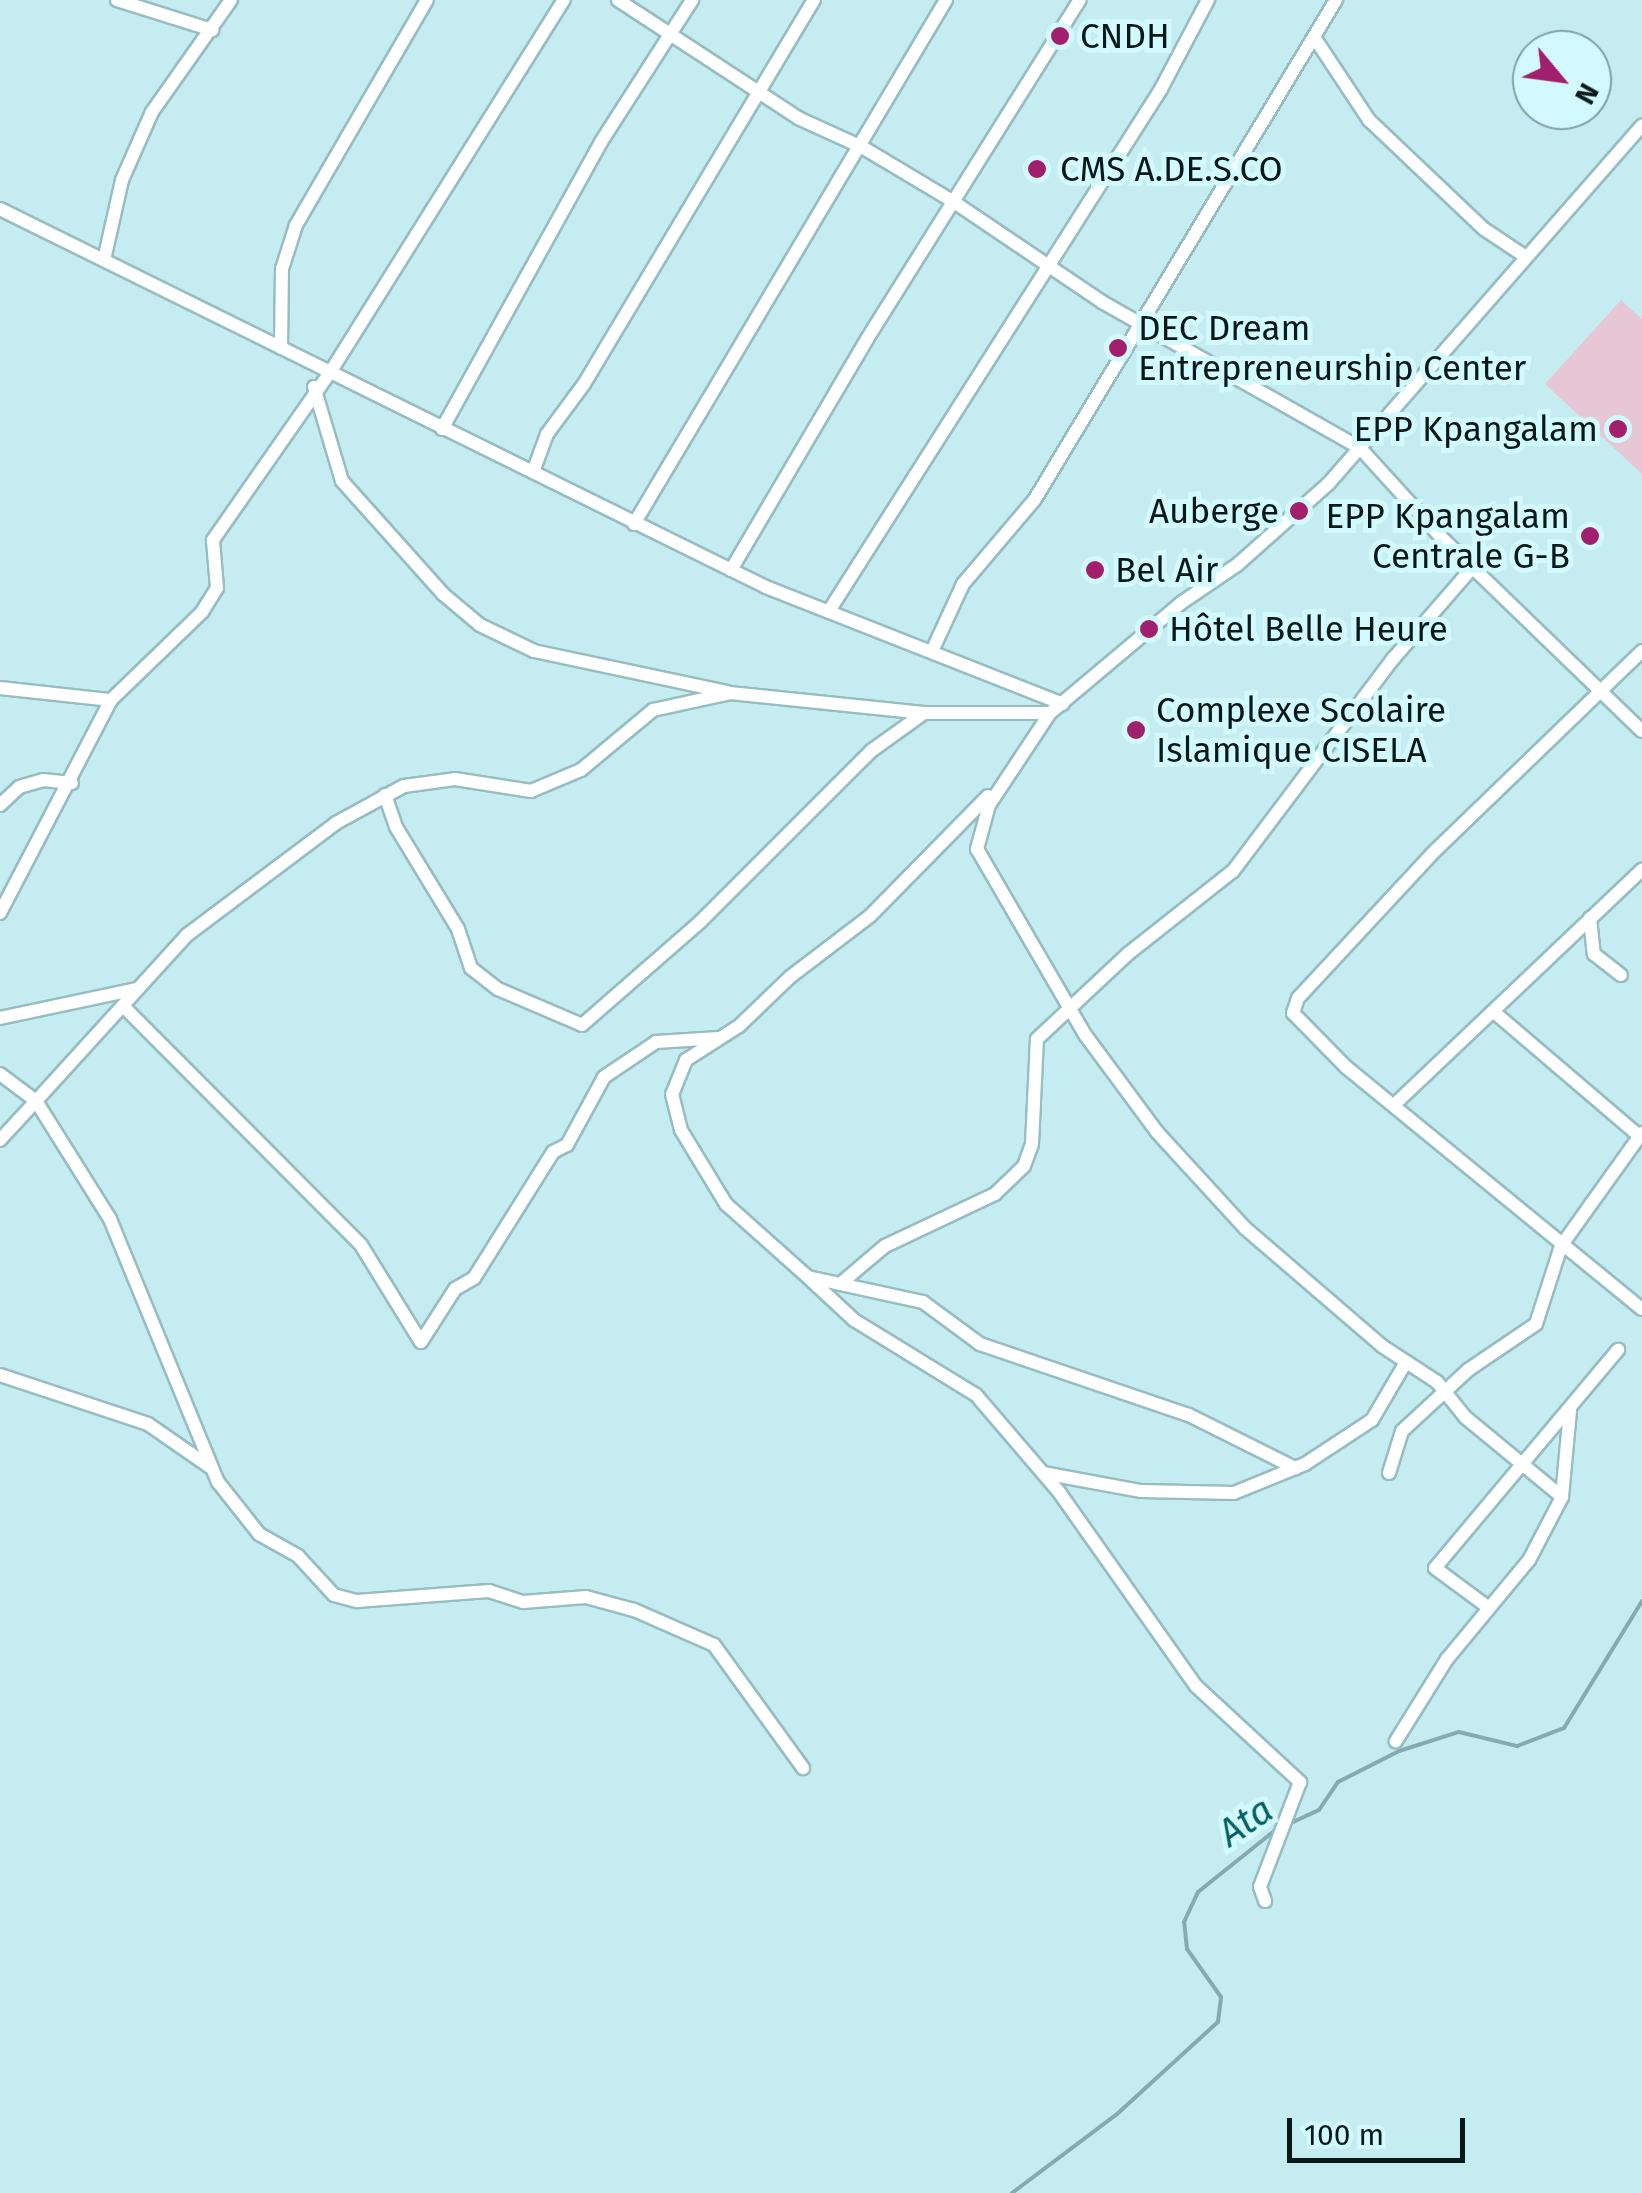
<!DOCTYPE html>
<html>
<head>
<meta charset="utf-8">
<style>
	body { margin:0 }
	#map { position:relative; width:1642px; height:2193px; overflow:hidden; background:#c5edf1; font-family:"Fira Sans",sans-serif }
	div>[style] { position:absolute }
	[style*='--x'] { left:calc(var(--x)*1px); top:calc(var(--y)*1px); width:calc(var(--w)*1px); rotate:calc(var(--a)*1deg) }
	.green>* { inset:0; background:#e7c7d5 }
	.stream>* { height:4px; margin:-2px; padding:0 2px; transform-origin:2px; border-radius:2px; background:#84acb0 }
	.roads { filter:drop-shadow(2px 0 #97bdc1) drop-shadow(-2px 0 #97bdc1) drop-shadow(0 2px #97bdc1) drop-shadow(0 -2px #97bdc1) }
	.street>* { height:12px; margin:-6px; padding:0 6px; transform-origin:6px; border-radius:6px; background:#fff }
	.dots>* { width:28px; height:28px; translate:-50% -50%; box-sizing:border-box; border:5px solid #d2fafe; border-radius:50% }
	span { translate:-50% -50%; white-space:nowrap; text-align:center; line-height:1.15; -webkit-text-stroke:10px #d2fafe; paint-order:stroke }
	.poi-label { font-size:35px; color:#091819 }
	.left { translate:0 -50%; text-align:left }
	.right { translate:-100% -50%; text-align:right }
	.water-label { font-size:38px; color:#065e65; font-style:italic }
	.north { position:absolute; left:1512px; top:30px; width:100px; height:100px; box-sizing:border-box; background:#d2fafe; border:2px solid #82a0a2; border-radius:50%; rotate:119deg; font-size:28px; font-weight:700; line-height:40px; text-align:center; color:#091819 }
	.north::after { content:''; display:block; margin:auto; width:35px; height:45px; background:#a21f6e; clip-path:polygon(50% 0,100% 100%,50% 72%,0 100%) }
	.scale { position:absolute; left:1287px; top:2118px; width:178px; height:45px; box-sizing:border-box; border:5px solid #091819; border-top:0; padding-left:12px; font-size:30px; line-height:35px; white-space:nowrap; color:#091819; -webkit-text-stroke:8px #d2fafe; paint-order:stroke }
</style>
</head>
<body>
<div id="map">
	<div class="green">
		<div style="clip-path:polygon(1621px 300px,1642px 319px,1642px 474px,1545px 384px)"></div>
	</div>
	<div class="stream">
		<div style="--x:1291;--y:1823;--w:31;--a:-25"></div>
		<div style="--x:1319;--y:1810;--w:34;--a:-56"></div>
		<div style="--x:1338;--y:1782;--w:68;--a:-26.9"></div>
		<div style="--x:1399;--y:1751;--w:63;--a:-17.6"></div>
		<div style="--x:1459;--y:1732;--w:60;--a:13.6"></div>
		<div style="--x:1517;--y:1746;--w:50;--a:-21"></div>
		<div style="--x:1564;--y:1728;--w:149;--a:-58.4"></div>
		<div style="--x:1012;--y:2193;--w:130;--a:-36.9"></div>
		<div style="--x:1116;--y:2115;--w:138;--a:-42.4"></div>
		<div style="--x:1218;--y:2022;--w:25;--a:-83"></div>
		<div style="--x:1221;--y:1997;--w:59;--a:-125.3"></div>
		<div style="--x:1187;--y:1949;--w:27;--a:-96"></div>
		<div style="--x:1184;--y:1922;--w:33;--a:-65"></div>
		<div style="--x:1198;--y:1892;--w:102;--a:-38.7"></div>
	</div>
	<div class="roads">
		<div class="street">
			<div style="--x:117;--y:0;--w:100;--a:17.5"></div>
			<div style="--x:618;--y:0;--w:215;--a:33.2"></div>
			<div style="--x:798;--y:118;--w:70;--a:24.4"></div>
			<div style="--x:862;--y:147;--w:107;--a:30.9"></div>
			<div style="--x:954;--y:202;--w:179;--a:34"></div>
			<div style="--x:1102;--y:302;--w:296;--a:29.5"></div>
			<div style="--x:1360;--y:448;--w:120;--a:47.7"></div>
			<div style="--x:1441;--y:537;--w:279;--a:44"></div>
			<div style="--x:1316;--y:40;--w:96;--a:56.5"></div>
			<div style="--x:1369;--y:120;--w:158;--a:43.5"></div>
			<div style="--x:1484;--y:229;--w:50;--a:33.7"></div>
			<div style="--x:0;--y:209;--w:854;--a:26.27"></div>
			<div style="--x:766;--y:587;--w:319;--a:21.5"></div>
			<div style="--x:104;--y:260;--w:82;--a:-77.3"></div>
			<div style="--x:122;--y:180;--w:74;--a:-66.2"></div>
			<div style="--x:152;--y:112;--w:137;--a:-54.8"></div>
			<div style="--x:281;--y:348;--w:79;--a:-89.3"></div>
			<div style="--x:282;--y:269;--w:46;--a:-72.3"></div>
			<div style="--x:296;--y:225;--w:260;--a:-59.8"></div>
			<div style="--x:314;--y:387;--w:98;--a:73.4"></div>
			<div style="--x:342;--y:481;--w:152;--a:48.2"></div>
			<div style="--x:443;--y:594;--w:48;--a:40"></div>
			<div style="--x:480;--y:625;--w:60;--a:25.7"></div>
			<div style="--x:534;--y:651;--w:197;--a:12"></div>
			<div style="--x:442;--y:429;--w:328;--a:-61"></div>
			<div style="--x:601;--y:142;--w:169;--a:-57.3"></div>
			<div style="--x:533;--y:472;--w:40;--a:-69.8"></div>
			<div style="--x:547;--y:434;--w:62;--a:-53.5"></div>
			<div style="--x:584;--y:384;--w:448;--a:-59.1"></div>
			<div style="--x:634;--y:524;--w:610;--a:-59.23"></div>
			<div style="--x:731;--y:570;--w:268;--a:-59.5"></div>
			<div style="--x:867;--y:339;--w:400;--a:-57.9"></div>
			<div style="--x:829;--y:611;--w:619;--a:-57.54"></div>
			<div style="--x:1161;--y:89;--w:101;--a:-62.2"></div>
			<div style="--x:933;--y:649;--w:72;--a:-65.2"></div>
			<div style="--x:963;--y:584;--w:111;--a:-49.7"></div>
			<div style="--x:1035;--y:499;--w:583;--a:-58.9"></div>
			<div style="--x:1642;--y:651;--w:293;--a:136"></div>
			<div style="--x:1431;--y:855;--w:195;--a:132.9"></div>
			<div style="--x:1298;--y:998;--w:16;--a:108"></div>
			<div style="--x:1293;--y:1013;--w:76;--a:45.5"></div>
			<div style="--x:1346;--y:1067;--w:382;--a:39.3"></div>
			<div style="--x:0;--y:688;--w:112;--a:6.2"></div>
			<div style="--x:111;--y:700;--w:127;--a:-44"></div>
			<div style="--x:202;--y:612;--w:28;--a:-58"></div>
			<div style="--x:217;--y:588;--w:48;--a:-94.8"></div>
			<div style="--x:213;--y:540;--w:206;--a:-55.1"></div>
			<div style="--x:331;--y:371;--w:438;--a:-57.9"></div>
			<div style="--x:1050;--y:713;--w:110;--a:123.5"></div>
			<div style="--x:989;--y:805;--w:46;--a:105.3"></div>
			<div style="--x:977;--y:849;--w:216;--a:59.8"></div>
			<div style="--x:1086;--y:1036;--w:119;--a:53.5"></div>
			<div style="--x:1157;--y:1132;--w:130;--a:47.5"></div>
			<div style="--x:1245;--y:1228;--w:181;--a:40.7"></div>
			<div style="--x:1382;--y:1346;--w:66;--a:33.2"></div>
			<div style="--x:1437;--y:1382;--w:45;--a:51.3"></div>
			<div style="--x:1465;--y:1417;--w:126;--a:39.5"></div>
			<div style="--x:1562;--y:1497;--w:71;--a:117.6"></div>
			<div style="--x:1529;--y:1560;--w:129;--a:129.6"></div>
			<div style="--x:1447;--y:1659;--w:97;--a:121.9"></div>
			<div style="--x:385;--y:795;--w:34;--a:71"></div>
			<div style="--x:396;--y:827;--w:119;--a:58.7"></div>
			<div style="--x:458;--y:929;--w:41;--a:71.6"></div>
			<div style="--x:471;--y:968;--w:34;--a:38"></div>
			<div style="--x:498;--y:989;--w:91;--a:23.2"></div>
			<div style="--x:582;--y:1025;--w:157;--a:-41.1"></div>
			<div style="--x:700;--y:922;--w:242;--a:-45"></div>
			<div style="--x:871;--y:751;--w:65;--a:-35.6"></div>
			<div style="--x:988;--y:796;--w:168;--a:134.5"></div>
			<div style="--x:870;--y:916;--w:101;--a:142.7"></div>
			<div style="--x:790;--y:977;--w:71;--a:136.1"></div>
			<div style="--x:739;--y:1026;--w:63;--a:147.3"></div>
			<div style="--x:686;--y:1060;--w:37;--a:112"></div>
			<div style="--x:672;--y:1094;--w:37;--a:76"></div>
			<div style="--x:681;--y:1130;--w:87;--a:58.7"></div>
			<div style="--x:726;--y:1204;--w:110;--a:41.7"></div>
			<div style="--x:808;--y:1277;--w:118;--a:12.3"></div>
			<div style="--x:923;--y:1302;--w:71;--a:36.4"></div>
			<div style="--x:980;--y:1344;--w:221;--a:18.8"></div>
			<div style="--x:1189;--y:1415;--w:119;--a:26.6"></div>
			<div style="--x:0;--y:805;--w:26;--a:-43"></div>
			<div style="--x:19;--y:787;--w:25;--a:-16"></div>
			<div style="--x:43;--y:780;--w:29;--a:6"></div>
			<div style="--x:0;--y:913;--w:240;--a:-62.5"></div>
			<div style="--x:1590;--y:918;--w:36;--a:84"></div>
			<div style="--x:1594;--y:954;--w:34;--a:38"></div>
			<div style="--x:123;--y:1006;--w:337;--a:45.1"></div>
			<div style="--x:361;--y:1245;--w:114;--a:58.3"></div>
			<div style="--x:421;--y:1342;--w:63;--a:-57.3"></div>
			<div style="--x:455;--y:1289;--w:22;--a:-30"></div>
			<div style="--x:474;--y:1278;--w:149;--a:-57.9"></div>
			<div style="--x:553;--y:1152;--w:16;--a:-27"></div>
			<div style="--x:567;--y:1145;--w:77;--a:-61.4"></div>
			<div style="--x:604;--y:1077;--w:63;--a:-33.9"></div>
			<div style="--x:656;--y:1042;--w:63;--a:-3.6"></div>
			<div style="--x:1494;--y:1012;--w:191;--a:40.5"></div>
			<div style="--x:0;--y:1018;--w:139;--a:-12"></div>
			<div style="--x:0;--y:1074;--w:45;--a:36.9"></div>
			<div style="--x:36;--y:1101;--w:224;--a:-47.7"></div>
			<div style="--x:187;--y:935;--w:186;--a:-36.9"></div>
			<div style="--x:336;--y:823;--w:77;--a:-28.6"></div>
			<div style="--x:404;--y:786;--w:51;--a:-7.8"></div>
			<div style="--x:455;--y:779;--w:77;--a:9"></div>
			<div style="--x:531;--y:791;--w:54;--a:-22.8"></div>
			<div style="--x:581;--y:770;--w:94;--a:-39.8"></div>
			<div style="--x:653;--y:710;--w:79;--a:-12.4"></div>
			<div style="--x:730;--y:693;--w:195;--a:5.9"></div>
			<div style="--x:924;--y:713;--w:126;--a:0"></div>
			<div style="--x:1050;--y:713;--w:171;--a:-40"></div>
			<div style="--x:1181;--y:603;--w:68;--a:-34.2"></div>
			<div style="--x:1237;--y:565;--w:123;--a:-41.7"></div>
			<div style="--x:1329;--y:483;--w:475;--a:-48.8"></div>
			<div style="--x:1394;--y:1105;--w:342;--a:-43.5"></div>
			<div style="--x:0;--y:1140;--w:53;--a:-47.3"></div>
			<div style="--x:36;--y:1101;--w:139;--a:57.9"></div>
			<div style="--x:110;--y:1219;--w:284;--a:67.7"></div>
			<div style="--x:218;--y:1482;--w:66;--a:51.7"></div>
			<div style="--x:259;--y:1534;--w:45;--a:29.4"></div>
			<div style="--x:298;--y:1556;--w:53;--a:47.3"></div>
			<div style="--x:334;--y:1595;--w:24;--a:15"></div>
			<div style="--x:357;--y:1601;--w:132;--a:-4.3"></div>
			<div style="--x:489;--y:1591;--w:36;--a:18"></div>
			<div style="--x:523;--y:1602;--w:63;--a:-4.5"></div>
			<div style="--x:586;--y:1597;--w:50;--a:15.2"></div>
			<div style="--x:634;--y:1610;--w:87;--a:23.6"></div>
			<div style="--x:714;--y:1645;--w:152;--a:54.1"></div>
			<div style="--x:810;--y:1279;--w:60;--a:43"></div>
			<div style="--x:854;--y:1320;--w:143;--a:31.6"></div>
			<div style="--x:976;--y:1395;--w:128;--a:49.4"></div>
			<div style="--x:1059;--y:1492;--w:237;--a:54.8"></div>
			<div style="--x:1196;--y:1686;--w:142;--a:42.7"></div>
			<div style="--x:1300;--y:1782;--w:112;--a:110.9"></div>
			<div style="--x:1260;--y:1887;--w:15;--a:70"></div>
			<div style="--x:840;--y:1284;--w:59;--a:-40.2"></div>
			<div style="--x:885;--y:1246;--w:122;--a:-25.3"></div>
			<div style="--x:995;--y:1194;--w:40;--a:-44"></div>
			<div style="--x:1024;--y:1166;--w:23;--a:-70"></div>
			<div style="--x:1032;--y:1144;--w:105;--a:-87.3"></div>
			<div style="--x:1037;--y:1039;--w:126;--a:-43.1"></div>
			<div style="--x:1129;--y:953;--w:132;--a:-38.3"></div>
			<div style="--x:1233;--y:871;--w:266;--a:-53"></div>
			<div style="--x:1393;--y:659;--w:122;--a:-49"></div>
			<div style="--x:0;--y:1375;--w:156;--a:18.3"></div>
			<div style="--x:148;--y:1424;--w:75;--a:34.7"></div>
			<div style="--x:1043;--y:1473;--w:100;--a:10.4"></div>
			<div style="--x:1141;--y:1491;--w:93;--a:1.2"></div>
			<div style="--x:1234;--y:1493;--w:77;--a:-22.2"></div>
			<div style="--x:1305;--y:1464;--w:80;--a:-33.3"></div>
			<div style="--x:1372;--y:1420;--w:67;--a:-59.6"></div>
			<div style="--x:1389;--y:1473;--w:44;--a:-72.8"></div>
			<div style="--x:1402;--y:1431;--w:90;--a:-42.7"></div>
			<div style="--x:1468;--y:1370;--w:82;--a:-34.1"></div>
			<div style="--x:1536;--y:1324;--w:82;--a:-72.2"></div>
			<div style="--x:1561;--y:1246;--w:139;--a:-54.4"></div>
			<div style="--x:1562;--y:1497;--w:87;--a:-84.7"></div>
			<div style="--x:1489;--y:1608;--w:67;--a:-143.5"></div>
			<div style="--x:1435;--y:1568;--w:285;--a:-50"></div>
		</div>
	</div>
	<div class="dots">
		<div style="left:1060px;top:36px;background:#a21f6e"></div>
		<div style="left:1037px;top:169px;background:#a21f6e"></div>
		<div style="left:1118px;top:348px;background:#a21f6e"></div>
		<div style="left:1618px;top:429px;background:#a21f6e"></div>
		<div style="left:1299px;top:511px;background:#a21f6e"></div>
		<div style="left:1590px;top:536px;background:#a21f6e"></div>
		<div style="left:1095px;top:570px;background:#a21f6e"></div>
		<div style="left:1149px;top:629px;background:#a21f6e"></div>
		<div style="left:1136px;top:730px;background:#a21f6e"></div>
	</div>
	<div class="poi-label">
		<span class="left" style="left:1080px;top:36px">CNDH</span>
		<span class="left" style="left:1060px;top:169px">CMS A.DE.S.CO</span>
		<span class="left" style="left:1138px;top:348px">DEC Dream<br>Entrepreneurship Center</span>
		<span class="right" style="left:1598px;top:429px">EPP Kpangalam</span>
		<span class="right" style="left:1279px;top:511px">Auberge</span>
		<span class="right" style="left:1570px;top:536px">EPP Kpangalam<br>Centrale G-B</span>
		<span class="left" style="left:1115px;top:570px">Bel Air</span>
		<span class="left" style="left:1169px;top:629px">Hôtel Belle Heure</span>
		<span class="left" style="left:1156px;top:730px">Complexe Scolaire<br>Islamique CISELA</span>
	</div>
	<div class="water-label">
		<span style="left:1246px;top:1822px;rotate:-34deg">Ata</span>
	</div>
	<div class="north">N</div>
	<div class="scale">100 m</div>
</div>
</body>
</html>
